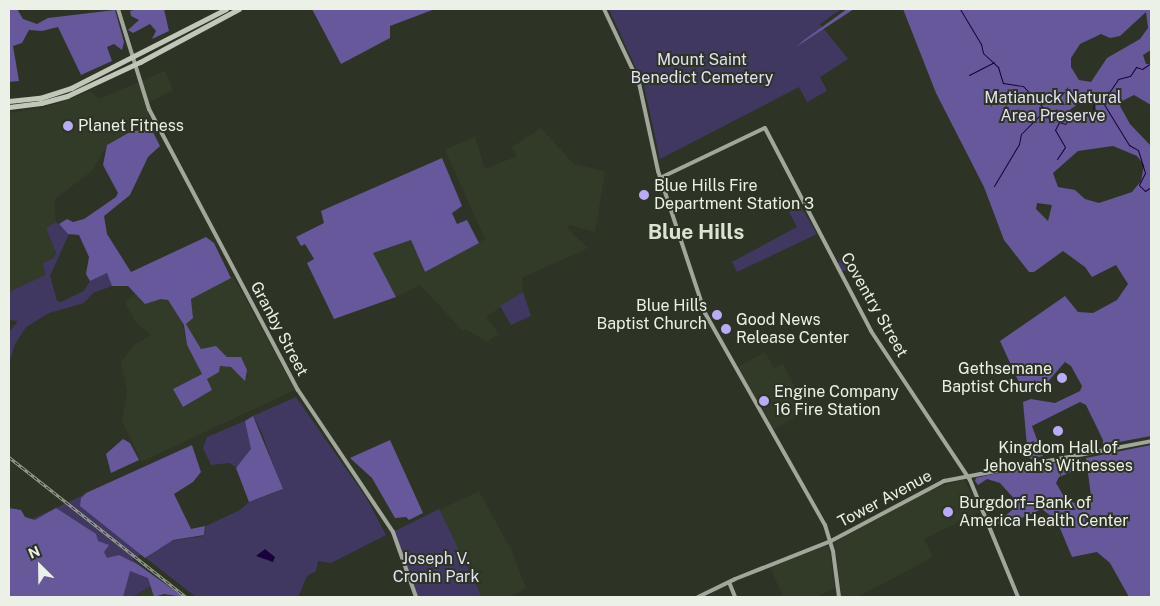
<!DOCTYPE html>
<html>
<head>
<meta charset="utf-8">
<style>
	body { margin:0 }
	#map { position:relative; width:1160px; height:606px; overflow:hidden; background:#2d3325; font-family:"Public Sans",sans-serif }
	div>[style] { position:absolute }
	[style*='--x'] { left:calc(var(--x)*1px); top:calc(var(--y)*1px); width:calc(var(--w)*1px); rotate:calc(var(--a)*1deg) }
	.built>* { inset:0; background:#323b27 }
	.green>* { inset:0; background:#413862 }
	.round { border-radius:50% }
	.forest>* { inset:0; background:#66589a }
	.water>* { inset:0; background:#19013d }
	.stream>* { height:1px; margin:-0.5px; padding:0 0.5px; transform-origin:0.5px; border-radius:0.5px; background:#19013d }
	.secondary>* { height:4px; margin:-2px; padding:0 2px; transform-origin:2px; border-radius:2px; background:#a2a79c }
	.primary>* { height:5px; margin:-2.5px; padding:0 2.5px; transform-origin:2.5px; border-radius:2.5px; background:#c1c8b9 }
	.rail>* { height:3px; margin-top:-1.5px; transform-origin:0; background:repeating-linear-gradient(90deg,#2d3325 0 4px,#9aa094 0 8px); box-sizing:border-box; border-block:1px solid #9aa094 }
	.dots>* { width:14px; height:14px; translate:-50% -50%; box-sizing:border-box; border:2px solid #2d3325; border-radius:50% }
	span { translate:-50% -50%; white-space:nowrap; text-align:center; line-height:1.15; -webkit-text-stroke:4px #2d3325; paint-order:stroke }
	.park-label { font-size:16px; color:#e2e0f3 }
	.poi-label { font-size:16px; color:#ecf1e7 }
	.left { translate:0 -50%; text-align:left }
	.right { translate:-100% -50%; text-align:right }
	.street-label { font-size:16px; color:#ecf1e7 }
	.district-label { font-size:21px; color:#dbe4d2; font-weight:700 }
	.frame { position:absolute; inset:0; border:10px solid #ecf1e7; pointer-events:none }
	.north { position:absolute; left:15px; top:541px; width:50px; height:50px; -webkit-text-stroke:4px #2d3325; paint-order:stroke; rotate:337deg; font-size:14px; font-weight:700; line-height:20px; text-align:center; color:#ecf1e7 }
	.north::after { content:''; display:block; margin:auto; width:18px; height:22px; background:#ecf1e7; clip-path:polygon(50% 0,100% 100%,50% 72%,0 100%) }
</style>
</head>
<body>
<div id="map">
	<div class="built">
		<div style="clip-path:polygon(165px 71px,173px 90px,146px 104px,150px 119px,108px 144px,92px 171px,54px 200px,56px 222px,46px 228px,56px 253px,54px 258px,43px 263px,45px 275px,9px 292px,9px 113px,47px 107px,91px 91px,98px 99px)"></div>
		<div style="clip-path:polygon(541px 128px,574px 164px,605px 171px,595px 232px,569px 225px,567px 228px,588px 248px,522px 278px,523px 292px,486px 317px,499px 334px,487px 342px,466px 329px,463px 331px,420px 285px,396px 297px,372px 253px,411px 240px,425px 272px,485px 239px,445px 150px,475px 136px,485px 169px,517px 156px,512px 147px)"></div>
		<div style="clip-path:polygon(233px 276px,295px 390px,141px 462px,122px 420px,127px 391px,121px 362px,134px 345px,151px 335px,137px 324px,125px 303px,137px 292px,143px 303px,166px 298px,182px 322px,187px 345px,202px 374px,173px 389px,183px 407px,210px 391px,208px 379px,224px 364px,248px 378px,240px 357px,227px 357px,216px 346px,201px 349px,186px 324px,193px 316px,191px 299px)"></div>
		<div style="clip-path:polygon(765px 352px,774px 368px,783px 364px,807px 410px,773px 430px,737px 367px)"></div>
		<div style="clip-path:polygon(964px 479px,980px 512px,924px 539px,933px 557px,858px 597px,841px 597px,835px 542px,931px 490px)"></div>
		<div style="clip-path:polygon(479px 491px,511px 549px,526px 588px,510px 597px,482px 597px,439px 510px)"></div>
		<div style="clip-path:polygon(829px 545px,835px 588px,817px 597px,783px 597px,770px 567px)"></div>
		<div style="clip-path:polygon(151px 587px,154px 597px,169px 594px,173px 597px,132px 597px)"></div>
	</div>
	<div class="green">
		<div style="clip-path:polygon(609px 9px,841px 9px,820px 24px,848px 59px,820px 77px,827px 91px,807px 102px,799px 87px,660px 159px,644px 86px)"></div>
		<div style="clip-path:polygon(801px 207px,817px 234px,737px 272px,732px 262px,797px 227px,789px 212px)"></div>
		<div style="clip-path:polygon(56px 222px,69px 234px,50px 276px,57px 301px,61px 302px,84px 291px,90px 281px,105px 273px,110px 276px,112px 286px,93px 293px,84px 303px,49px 313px,26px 327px,15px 344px,9px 363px,9px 332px,18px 321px,9px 320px,9px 292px,45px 275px,43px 263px,54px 258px,56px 253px,46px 228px)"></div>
		<div class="round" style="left:838px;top:259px;width:12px;height:12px"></div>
		<div style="clip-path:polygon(523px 292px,531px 316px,511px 325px,500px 306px)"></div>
		<div style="clip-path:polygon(296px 397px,367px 499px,386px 535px,331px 563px,318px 561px,316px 571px,307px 576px,298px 597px,196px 597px,146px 558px,162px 545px,132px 559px,160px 581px,132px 597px,9px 597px,9px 516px,22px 515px,30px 520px,101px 487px,170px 541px,204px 536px,206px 526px,240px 510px,249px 502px,282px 490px,262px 433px,253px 416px)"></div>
		<div style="clip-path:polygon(245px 421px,252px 446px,246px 459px,236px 467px,229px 463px,211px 465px,203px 448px,207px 437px)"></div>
		<div style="clip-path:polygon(439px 509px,482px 597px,416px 597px,393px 532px)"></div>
	</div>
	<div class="forest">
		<div style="clip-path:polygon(9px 9px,17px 9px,23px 19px,37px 24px,48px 18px,115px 10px,124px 42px,122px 50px,114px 44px,107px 47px,112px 61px,81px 75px,58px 27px,42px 31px,29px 30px,22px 43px,13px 46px,19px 81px,9px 82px)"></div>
		<div style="clip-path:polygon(138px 9px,164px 9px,169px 31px,152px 39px,156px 31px,150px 24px,133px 33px,128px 30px,139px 20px,131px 16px,130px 11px)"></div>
		<div style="clip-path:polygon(312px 9px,435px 9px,390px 26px,390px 38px,341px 64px)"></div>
		<div style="clip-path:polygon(847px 9px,854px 9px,796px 47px,804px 40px)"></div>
		<div style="clip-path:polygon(evenodd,903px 9px,1151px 9px,1151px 50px,1143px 55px,1146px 64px,1151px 64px,1151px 105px,1134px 95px,1124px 100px,1120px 106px,1130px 124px,1151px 146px,1151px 436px,1103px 445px,1103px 440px,1086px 405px,1080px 402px,1032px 426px,1043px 456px,1031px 459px,1028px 457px,1023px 402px,1031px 399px,1055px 403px,1080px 391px,1082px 386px,1071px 366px,1065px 362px,1044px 386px,1036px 390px,1022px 389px,1000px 341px,1065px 296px,1078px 312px,1093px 313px,1117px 300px,1128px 284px,1116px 265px,1092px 277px,1085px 267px,1063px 251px,1034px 272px,1029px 272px,1004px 240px,984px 187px,936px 93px,903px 9px,1146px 12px,1148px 28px,1140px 39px,1107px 58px,1091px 82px,1079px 80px,1071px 67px,1071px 58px,1080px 44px,1101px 34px,1110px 38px,1120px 36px,1146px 12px,903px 9px,1088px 97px,1095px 102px,1096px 112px,1076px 118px,1058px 118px,1088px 97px,903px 9px,1113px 146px,1137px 156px,1144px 165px,1141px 181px,1132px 192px,1099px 203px,1085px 199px,1075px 190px,1058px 187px,1053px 173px,1078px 151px,1113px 146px,903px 9px,1037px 203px,1052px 205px,1048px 221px,1036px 209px,1037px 203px)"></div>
		<div style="clip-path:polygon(151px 128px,160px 146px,148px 157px,130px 195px,104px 216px,107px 234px,131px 272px,206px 237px,214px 243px,231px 278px,191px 299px,193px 318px,186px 324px,201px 349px,216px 346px,227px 357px,241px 357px,247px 370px,245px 381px,231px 367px,220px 366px,219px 372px,207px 379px,212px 390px,183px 407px,173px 389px,202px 374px,187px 345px,184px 325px,168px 300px,161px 299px,145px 304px,128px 286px,112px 286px,107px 273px,90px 281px,86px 274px,89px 257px,79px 235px,68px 234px,59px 224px,67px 219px,73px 222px,84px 219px,116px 197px,118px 193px,103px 165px,107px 145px,130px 132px)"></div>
		<div style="clip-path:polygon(442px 158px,462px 206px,452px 213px,457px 224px,467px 220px,479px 243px,425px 272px,411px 240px,373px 253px,396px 297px,334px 319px,307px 263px,314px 259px,305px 244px,301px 246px,296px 237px,324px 223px,321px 211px)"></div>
		<div style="clip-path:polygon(253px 416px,283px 489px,249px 502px,236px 468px,251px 449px,245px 421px)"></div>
		<div style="clip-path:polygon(123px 439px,130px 443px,139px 460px,111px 473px,106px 454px)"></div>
		<div style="clip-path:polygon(390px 440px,423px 513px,409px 520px,406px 517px,395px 518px,372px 478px,350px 458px)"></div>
		<div style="clip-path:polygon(192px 445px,201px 472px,193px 482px,174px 494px,191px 529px,205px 526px,204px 535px,173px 540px,145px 558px,80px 506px,81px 498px,86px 493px)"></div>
		<div style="clip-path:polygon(1151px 445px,1151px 597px,1129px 597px,1110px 563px,1097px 552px,1072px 557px,1057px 521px,1042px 509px,1010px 523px,996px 524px,1019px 504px,1000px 483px,987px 479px,978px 485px,975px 481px,976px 478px,988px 475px,1081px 458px,1081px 468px,1059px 477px,1056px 483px,1066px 500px,1083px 506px,1091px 496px,1086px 458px)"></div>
		<div style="clip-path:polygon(9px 508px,21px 510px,25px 517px,35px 520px,56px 508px,96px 534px,98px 541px,109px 545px,104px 552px,107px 558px,119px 555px,137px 564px,184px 597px,164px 594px,154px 597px,148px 578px,130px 571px,123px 597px,9px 597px)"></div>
	</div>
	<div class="water">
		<div style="clip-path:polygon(265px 549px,275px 557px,273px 562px,256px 556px)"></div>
	</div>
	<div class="stream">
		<div style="--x:960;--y:9;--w:41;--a:59"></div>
		<div style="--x:981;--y:44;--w:9;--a:77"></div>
		<div style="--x:983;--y:53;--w:21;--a:43"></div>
		<div style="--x:998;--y:67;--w:17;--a:73"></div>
		<div style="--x:1003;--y:83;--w:20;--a:9"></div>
		<div style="--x:1023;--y:86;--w:33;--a:47"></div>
		<div style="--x:1045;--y:110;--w:6;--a:141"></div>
		<div style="--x:1040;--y:114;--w:15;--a:23"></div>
		<div style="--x:1054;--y:120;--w:7;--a:-27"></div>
		<div style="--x:1060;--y:117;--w:4;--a:76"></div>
		<div style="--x:969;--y:75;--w:28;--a:-27"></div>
		<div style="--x:1102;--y:101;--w:52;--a:58.5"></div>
		<div style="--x:1129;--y:145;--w:10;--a:29"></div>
		<div style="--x:1138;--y:150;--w:24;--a:73"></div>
		<div style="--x:1145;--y:173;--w:13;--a:117"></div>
		<div style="--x:1139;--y:185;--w:8;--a:45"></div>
		<div style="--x:1145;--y:191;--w:7;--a:-34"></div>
		<div style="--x:1057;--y:159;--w:14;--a:-56"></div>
		<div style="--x:1065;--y:147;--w:20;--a:-120"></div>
		<div style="--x:1055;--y:130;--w:9;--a:-63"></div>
		<div style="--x:1059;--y:122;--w:6;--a:18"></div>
		<div style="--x:1065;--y:124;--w:13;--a:-48"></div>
		<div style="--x:1074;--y:114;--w:6;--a:51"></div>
		<div style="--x:1078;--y:119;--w:10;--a:-24"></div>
		<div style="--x:1087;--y:115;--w:7;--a:-34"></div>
		<div style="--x:1093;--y:111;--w:8;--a:-83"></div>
		<div style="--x:1094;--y:103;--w:10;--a:-17"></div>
		<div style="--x:1104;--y:100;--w:25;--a:-56"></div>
		<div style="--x:1118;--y:79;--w:12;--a:-14"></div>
		<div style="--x:1130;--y:76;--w:11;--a:-56"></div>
		<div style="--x:1136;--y:67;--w:6;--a:18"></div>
		<div style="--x:1142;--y:69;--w:11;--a:-34"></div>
		<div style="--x:994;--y:186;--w:49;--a:-59.2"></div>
		<div style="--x:1019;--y:144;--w:10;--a:-79"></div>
		<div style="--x:1021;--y:134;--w:27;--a:-45"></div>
	</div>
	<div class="secondary">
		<div style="--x:118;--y:9;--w:105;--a:72.8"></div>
		<div style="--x:149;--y:109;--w:318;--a:62.1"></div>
		<div style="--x:298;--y:390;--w:171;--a:56.2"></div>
		<div style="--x:393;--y:532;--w:69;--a:70.5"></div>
		<div style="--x:604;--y:9;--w:82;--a:64.7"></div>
		<div style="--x:639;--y:83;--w:90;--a:77.8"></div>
		<div style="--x:658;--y:171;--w:150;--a:71.7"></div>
		<div style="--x:705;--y:313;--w:244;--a:60.5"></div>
		<div style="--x:825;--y:525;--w:27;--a:73"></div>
		<div style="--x:833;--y:551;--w:46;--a:82.6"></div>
		<div style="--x:660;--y:178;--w:116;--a:-25.5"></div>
		<div style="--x:765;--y:128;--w:229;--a:62.4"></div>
		<div style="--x:871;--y:331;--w:179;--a:56.4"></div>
		<div style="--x:970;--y:480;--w:126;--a:67.7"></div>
		<div style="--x:729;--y:582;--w:16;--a:68"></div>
		<div style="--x:698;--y:597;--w:41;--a:-25.9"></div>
		<div style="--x:735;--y:579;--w:103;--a:-21.6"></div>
		<div style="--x:831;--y:541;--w:128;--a:-28"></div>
		<div style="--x:944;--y:481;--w:211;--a:-10.9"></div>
	</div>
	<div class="primary">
		<div style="--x:9;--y:101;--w:31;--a:-6"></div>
		<div style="--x:40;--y:98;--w:33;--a:-18"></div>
		<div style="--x:71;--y:88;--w:174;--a:-27"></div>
		<div style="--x:9;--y:107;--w:32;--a:-7"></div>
		<div style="--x:41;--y:103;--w:27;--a:-15"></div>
		<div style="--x:67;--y:96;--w:81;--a:-25"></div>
		<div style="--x:140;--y:62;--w:112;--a:-28.2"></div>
	</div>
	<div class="rail">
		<div style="--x:9;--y:457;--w:226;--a:38.3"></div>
	</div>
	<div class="dots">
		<div style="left:68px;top:126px;background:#b9abf7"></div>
		<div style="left:644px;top:195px;background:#b9abf7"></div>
		<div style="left:717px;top:315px;background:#b9abf7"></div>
		<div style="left:726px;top:329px;background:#b9abf7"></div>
		<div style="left:1062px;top:378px;background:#b9abf7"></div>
		<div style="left:764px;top:401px;background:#b9abf7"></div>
		<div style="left:1058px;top:431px;background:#b9abf7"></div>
		<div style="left:948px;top:512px;background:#b9abf7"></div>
	</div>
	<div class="park-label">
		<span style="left:702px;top:69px">Mount Saint<br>Benedict Cemetery</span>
		<span style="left:1053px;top:107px">Matianuck Natural<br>Area Preserve</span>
		<span style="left:436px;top:568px">Joseph V.<br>Cronin Park</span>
	</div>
	<div class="poi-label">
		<span class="left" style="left:78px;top:126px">Planet Fitness</span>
		<span class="left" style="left:654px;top:195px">Blue Hills Fire<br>Department Station 3</span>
		<span class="right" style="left:707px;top:315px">Blue Hills<br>Baptist Church</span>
		<span class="left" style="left:736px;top:329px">Good News<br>Release Center</span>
		<span class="right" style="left:1052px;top:378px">Gethsemane<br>Baptist Church</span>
		<span class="left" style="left:774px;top:401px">Engine Company<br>16 Fire Station</span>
		<span style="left:1058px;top:457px">Kingdom Hall of<br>Jehovah's Witnesses</span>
		<span class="left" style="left:959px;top:512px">Burgdorf–Bank of<br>America Health Center</span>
	</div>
	<div class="street-label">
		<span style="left:874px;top:305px;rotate:60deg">Coventry Street</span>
		<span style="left:279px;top:329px;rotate:62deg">Granby Street</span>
		<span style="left:885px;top:499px;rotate:-28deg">Tower Avenue</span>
	</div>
	<div class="district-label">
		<span style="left:696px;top:232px">Blue Hills</span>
	</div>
	<div class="frame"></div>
	<div class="north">N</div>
</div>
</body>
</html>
